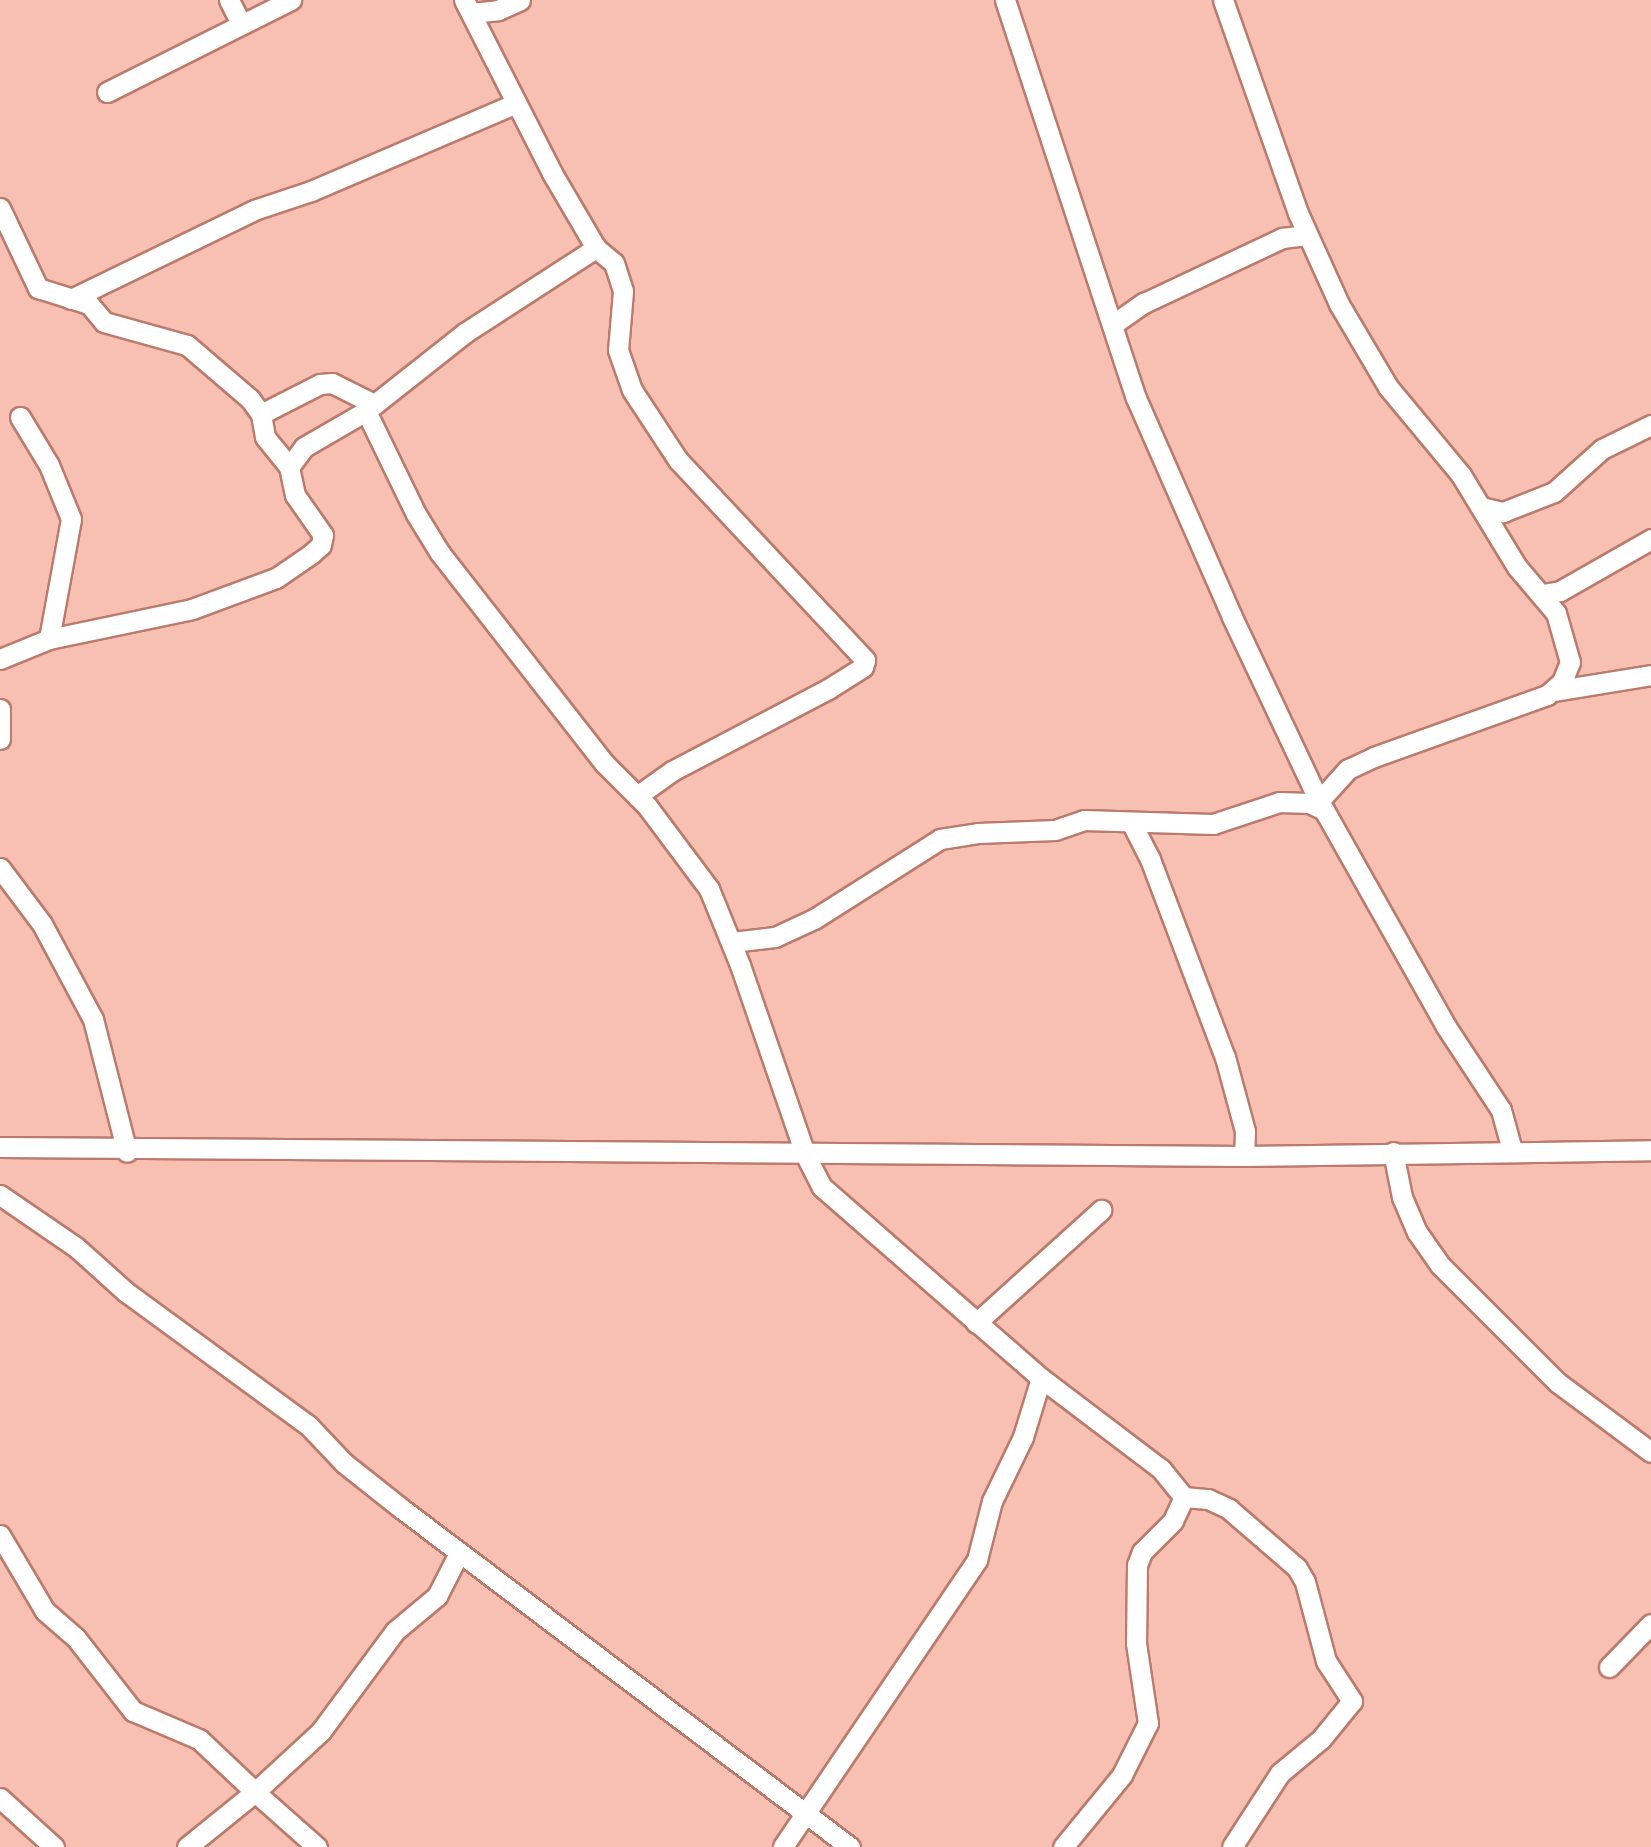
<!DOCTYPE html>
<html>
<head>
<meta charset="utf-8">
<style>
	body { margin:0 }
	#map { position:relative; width:1651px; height:1847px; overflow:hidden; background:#f8c0b3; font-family:"IBM Plex Sans",sans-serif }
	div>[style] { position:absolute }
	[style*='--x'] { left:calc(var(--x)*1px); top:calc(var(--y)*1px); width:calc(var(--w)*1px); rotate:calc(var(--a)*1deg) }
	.roads { filter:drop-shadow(2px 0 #bb7b6c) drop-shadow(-2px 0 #bb7b6c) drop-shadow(0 2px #bb7b6c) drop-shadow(0 -2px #bb7b6c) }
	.minor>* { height:19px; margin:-9.5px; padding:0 9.5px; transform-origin:9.5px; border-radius:9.5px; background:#fff }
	span { translate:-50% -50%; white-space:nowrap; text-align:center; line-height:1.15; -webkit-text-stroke:5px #f8c0b3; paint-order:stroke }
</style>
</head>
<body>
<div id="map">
	<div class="roads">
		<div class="minor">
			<div style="--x:229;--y:0;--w:25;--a:63"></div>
			<div style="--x:464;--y:0;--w:194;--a:63"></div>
			<div style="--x:552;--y:173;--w:87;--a:59.6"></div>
			<div style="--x:596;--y:248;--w:23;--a:40"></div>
			<div style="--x:614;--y:263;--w:29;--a:72"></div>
			<div style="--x:623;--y:291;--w:59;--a:94.8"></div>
			<div style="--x:618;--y:350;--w:42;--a:70.7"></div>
			<div style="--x:632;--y:390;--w:84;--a:56.7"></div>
			<div style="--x:678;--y:460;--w:274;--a:46.9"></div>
			<div style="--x:865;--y:660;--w:7;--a:106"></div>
			<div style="--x:863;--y:667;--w:41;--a:147.8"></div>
			<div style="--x:828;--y:689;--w:176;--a:152.3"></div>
			<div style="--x:672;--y:771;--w:43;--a:144.5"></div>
			<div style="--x:1005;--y:0;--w:419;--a:71.8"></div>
			<div style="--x:1136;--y:398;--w:239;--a:66.3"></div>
			<div style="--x:1232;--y:617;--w:204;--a:64.7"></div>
			<div style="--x:1319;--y:801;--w:257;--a:60.6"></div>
			<div style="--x:1445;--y:1025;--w:102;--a:56.6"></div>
			<div style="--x:1501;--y:1110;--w:41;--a:74.6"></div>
			<div style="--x:1223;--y:0;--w:226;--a:70.6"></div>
			<div style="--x:1298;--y:213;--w:100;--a:65.7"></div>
			<div style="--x:1339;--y:304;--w:96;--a:59.4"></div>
			<div style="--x:1388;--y:387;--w:114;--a:50.3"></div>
			<div style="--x:1461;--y:475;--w:108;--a:58.7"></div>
			<div style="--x:1517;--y:567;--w:60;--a:49.7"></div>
			<div style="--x:1556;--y:613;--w:51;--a:74.1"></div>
			<div style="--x:1570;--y:662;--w:22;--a:112"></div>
			<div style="--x:1562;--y:682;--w:20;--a:139"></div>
			<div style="--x:1547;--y:695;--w:184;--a:160.3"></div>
			<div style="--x:1374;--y:757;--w:29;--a:155"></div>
			<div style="--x:1348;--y:769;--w:43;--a:132.2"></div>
			<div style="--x:471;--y:13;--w:27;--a:-6"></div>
			<div style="--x:498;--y:10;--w:24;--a:-24"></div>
			<div style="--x:107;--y:92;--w:206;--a:-26.6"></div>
			<div style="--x:0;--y:208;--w:89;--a:64.6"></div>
			<div style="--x:38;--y:288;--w:53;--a:17.4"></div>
			<div style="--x:89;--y:304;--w:23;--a:50"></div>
			<div style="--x:104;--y:322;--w:86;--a:15.5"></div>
			<div style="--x:187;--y:345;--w:83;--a:40.6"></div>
			<div style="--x:250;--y:399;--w:19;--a:54"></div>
			<div style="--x:261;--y:414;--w:23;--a:80"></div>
			<div style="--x:265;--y:437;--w:38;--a:51"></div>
			<div style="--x:71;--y:299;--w:203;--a:-25.9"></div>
			<div style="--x:254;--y:210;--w:60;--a:-18.4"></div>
			<div style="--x:311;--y:191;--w:223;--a:-23.2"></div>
			<div style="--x:1112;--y:325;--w:39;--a:-35"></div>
			<div style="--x:1144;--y:303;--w:153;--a:-25.2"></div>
			<div style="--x:1282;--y:238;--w:25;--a:-7"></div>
			<div style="--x:366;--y:411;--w:127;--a:-38.3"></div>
			<div style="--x:466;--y:332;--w:155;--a:-32.9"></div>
			<div style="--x:261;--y:414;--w:66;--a:-27"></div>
			<div style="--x:320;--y:384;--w:12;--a:-5"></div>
			<div style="--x:332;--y:383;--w:47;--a:26.6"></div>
			<div style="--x:20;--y:417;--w:56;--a:58.9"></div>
			<div style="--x:49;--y:465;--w:58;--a:67.8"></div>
			<div style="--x:71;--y:519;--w:122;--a:100.4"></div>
			<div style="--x:1481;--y:507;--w:23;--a:13"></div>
			<div style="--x:1503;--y:512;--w:55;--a:-21.4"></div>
			<div style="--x:1554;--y:492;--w:64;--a:-41.9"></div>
			<div style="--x:1602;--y:449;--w:55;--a:-26.1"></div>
			<div style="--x:1543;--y:594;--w:17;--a:-10"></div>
			<div style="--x:1560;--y:591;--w:105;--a:-29.7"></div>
			<div style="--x:0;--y:659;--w:53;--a:-22.2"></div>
			<div style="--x:49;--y:639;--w:146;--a:-11.8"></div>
			<div style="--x:192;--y:609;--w:90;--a:-20.3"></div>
			<div style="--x:276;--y:578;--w:42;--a:-34.4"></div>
			<div style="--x:311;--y:554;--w:13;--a:-42"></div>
			<div style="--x:321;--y:545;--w:10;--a:-79"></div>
			<div style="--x:323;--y:535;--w:49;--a:-125"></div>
			<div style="--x:295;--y:495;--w:29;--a:-102"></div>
			<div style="--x:289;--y:467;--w:25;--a:-53"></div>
			<div style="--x:304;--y:447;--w:72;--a:-30.1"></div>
			<div style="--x:366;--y:411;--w:114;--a:64.1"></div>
			<div style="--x:416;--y:514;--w:46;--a:58.4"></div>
			<div style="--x:440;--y:553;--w:266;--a:52"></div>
			<div style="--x:604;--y:763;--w:61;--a:45"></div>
			<div style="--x:647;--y:806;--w:104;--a:53.2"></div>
			<div style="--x:709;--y:889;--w:82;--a:67.8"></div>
			<div style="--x:740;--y:965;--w:200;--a:71"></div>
			<div style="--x:805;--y:1154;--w:37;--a:63"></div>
			<div style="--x:822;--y:1187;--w:291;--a:41.1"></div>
			<div style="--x:1041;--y:1378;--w:62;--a:107"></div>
			<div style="--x:1023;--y:1437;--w:71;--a:115.8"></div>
			<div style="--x:992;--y:1501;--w:61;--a:104.3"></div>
			<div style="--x:977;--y:1560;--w:346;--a:124.1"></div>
			<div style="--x:1553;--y:691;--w:99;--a:-9.3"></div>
			<div style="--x:0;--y:709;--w:30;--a:90"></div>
			<div style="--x:1131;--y:822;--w:42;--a:62.8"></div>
			<div style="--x:1150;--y:859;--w:212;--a:69.3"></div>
			<div style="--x:1225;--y:1057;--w:77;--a:74.9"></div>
			<div style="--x:1245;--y:1131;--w:25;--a:92"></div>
			<div style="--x:0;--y:868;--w:70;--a:53.1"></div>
			<div style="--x:42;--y:924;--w:108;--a:61.8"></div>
			<div style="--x:93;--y:1019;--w:137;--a:75.7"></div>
			<div style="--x:732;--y:942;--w:43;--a:-6.6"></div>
			<div style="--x:775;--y:937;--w:43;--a:-24.8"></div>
			<div style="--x:814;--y:919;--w:149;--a:-32.4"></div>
			<div style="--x:940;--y:839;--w:38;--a:-9"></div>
			<div style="--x:978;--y:833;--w:77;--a:-2.2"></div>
			<div style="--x:1055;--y:830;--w:31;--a:-19"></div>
			<div style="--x:1084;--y:820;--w:129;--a:1.8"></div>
			<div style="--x:1213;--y:824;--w:70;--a:-18.4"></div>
			<div style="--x:1279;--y:802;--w:30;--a:2"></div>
			<div style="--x:1309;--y:803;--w:17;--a:25"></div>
			<div style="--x:0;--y:1147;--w:1244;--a:0.41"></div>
			<div style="--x:1244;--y:1156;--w:407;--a:-0.8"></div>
			<div style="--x:1393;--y:1152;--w:46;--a:78.7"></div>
			<div style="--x:1402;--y:1197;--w:38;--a:67"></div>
			<div style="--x:1417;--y:1232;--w:40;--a:55.1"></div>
			<div style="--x:1440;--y:1265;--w:165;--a:45"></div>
			<div style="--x:1557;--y:1382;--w:117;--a:36.7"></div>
			<div style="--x:0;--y:1195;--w:93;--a:34.5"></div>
			<div style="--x:77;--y:1248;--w:66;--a:41.9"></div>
			<div style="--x:126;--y:1292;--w:225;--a:36.2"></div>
			<div style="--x:308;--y:1425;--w:52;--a:46.5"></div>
			<div style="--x:344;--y:1463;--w:74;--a:38.4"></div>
			<div style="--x:402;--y:1509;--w:561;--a:37.03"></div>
			<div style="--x:976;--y:1323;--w:169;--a:-42.1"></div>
			<div style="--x:1041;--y:1378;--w:151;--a:37.2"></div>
			<div style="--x:1161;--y:1469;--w:36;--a:51"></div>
			<div style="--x:1184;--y:1497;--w:26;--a:115"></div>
			<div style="--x:1173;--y:1521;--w:44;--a:135"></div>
			<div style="--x:1142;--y:1552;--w:14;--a:111"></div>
			<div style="--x:1137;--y:1565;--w:78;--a:90.7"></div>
			<div style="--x:1136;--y:1643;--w:81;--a:81.5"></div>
			<div style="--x:1148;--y:1723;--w:58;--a:116.6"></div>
			<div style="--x:1122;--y:1775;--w:93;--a:129.3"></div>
			<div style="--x:1184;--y:1497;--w:24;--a:5"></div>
			<div style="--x:1208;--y:1499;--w:23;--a:25"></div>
			<div style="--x:1229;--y:1509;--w:90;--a:40.9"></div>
			<div style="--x:1297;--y:1568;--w:16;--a:60"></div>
			<div style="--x:1305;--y:1582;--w:82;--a:75.1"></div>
			<div style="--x:1326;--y:1661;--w:48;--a:57"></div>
			<div style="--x:1352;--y:1701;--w:49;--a:129.2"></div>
			<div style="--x:1321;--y:1739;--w:53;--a:140.3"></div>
			<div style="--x:1280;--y:1773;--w:88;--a:123"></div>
			<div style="--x:0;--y:1535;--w:88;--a:59.4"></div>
			<div style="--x:45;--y:1611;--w:41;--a:41.1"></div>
			<div style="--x:76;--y:1638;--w:93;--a:52"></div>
			<div style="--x:133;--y:1711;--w:72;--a:23"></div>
			<div style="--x:199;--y:1739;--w:77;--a:43.4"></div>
			<div style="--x:255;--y:1792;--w:90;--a:-42.7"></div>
			<div style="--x:321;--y:1731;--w:124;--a:-53.5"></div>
			<div style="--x:395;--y:1631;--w:55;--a:-39.8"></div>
			<div style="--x:437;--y:1596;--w:48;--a:-62.9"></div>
			<div style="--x:1609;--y:1667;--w:60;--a:-45.7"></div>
			<div style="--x:0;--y:1798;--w:73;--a:42.2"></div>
			<div style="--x:187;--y:1847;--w:87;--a:-39"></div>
			<div style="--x:255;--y:1792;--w:83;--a:41.6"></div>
		</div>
	</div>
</div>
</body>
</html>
